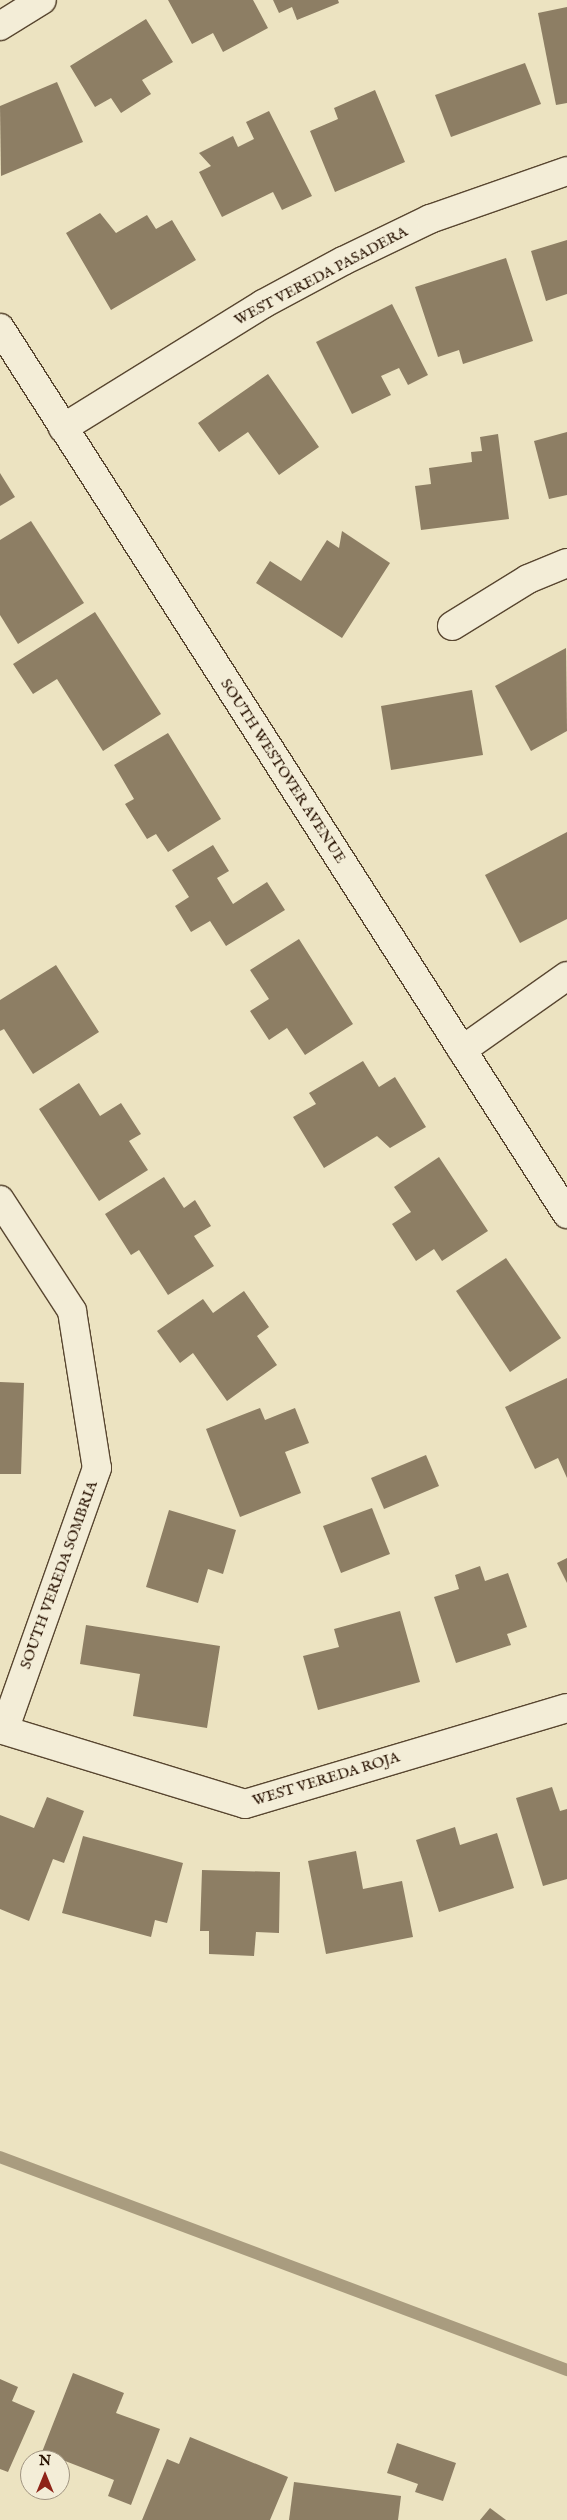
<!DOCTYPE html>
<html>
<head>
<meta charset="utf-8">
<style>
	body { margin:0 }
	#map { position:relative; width:567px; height:2520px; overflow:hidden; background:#ece3c1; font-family:"IM FELL English",serif }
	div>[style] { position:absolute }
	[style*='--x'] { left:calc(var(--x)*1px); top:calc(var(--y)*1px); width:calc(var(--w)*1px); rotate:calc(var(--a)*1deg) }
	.stream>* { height:12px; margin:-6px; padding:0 6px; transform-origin:6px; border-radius:6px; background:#a99c7f }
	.building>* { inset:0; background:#8d7e64 }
	.roads { filter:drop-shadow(1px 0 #584630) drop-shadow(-1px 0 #584630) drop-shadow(0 1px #584630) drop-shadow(0 -1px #584630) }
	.street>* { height:28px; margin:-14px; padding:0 14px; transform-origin:14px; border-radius:14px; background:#f3edd7 }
	.secondary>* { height:28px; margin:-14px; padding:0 14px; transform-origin:14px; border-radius:14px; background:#f3edd7 }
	span { translate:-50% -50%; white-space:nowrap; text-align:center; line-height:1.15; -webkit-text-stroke:4px #f3edd7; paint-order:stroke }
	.street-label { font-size:15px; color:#271100 }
	.north { position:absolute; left:20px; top:2450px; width:50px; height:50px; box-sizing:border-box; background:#f3edd7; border:1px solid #a19581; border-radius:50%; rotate:0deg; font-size:14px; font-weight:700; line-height:20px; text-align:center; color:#271100 }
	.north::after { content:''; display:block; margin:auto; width:18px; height:22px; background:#8f2418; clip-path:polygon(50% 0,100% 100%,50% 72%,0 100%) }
</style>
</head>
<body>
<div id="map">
	<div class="stream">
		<div style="--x:0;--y:2157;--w:606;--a:20.59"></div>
	</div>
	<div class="building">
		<div style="clip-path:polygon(168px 0,253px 0,268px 28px,223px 52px,213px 33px,192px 44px)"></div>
		<div style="clip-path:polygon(273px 0,338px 0,339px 3px,297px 20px,292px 7px,279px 13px)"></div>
		<div style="clip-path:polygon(567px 7px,567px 103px,556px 105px,538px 13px)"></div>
		<div style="clip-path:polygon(146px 19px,173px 62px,142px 80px,151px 94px,121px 113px,111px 98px,95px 107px,70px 66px)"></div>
		<div style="clip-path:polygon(525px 63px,541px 104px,451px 137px,435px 95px)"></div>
		<div style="clip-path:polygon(57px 82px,83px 142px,1px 176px,0 106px)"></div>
		<div style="clip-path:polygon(375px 90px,405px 162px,335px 192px,310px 131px,338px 119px,334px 108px)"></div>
		<div style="clip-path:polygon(269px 111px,312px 196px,282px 210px,273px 192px,222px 217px,199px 172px,211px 166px,199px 153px,233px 136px,238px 147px,254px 139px,246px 122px)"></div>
		<div style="clip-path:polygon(100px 213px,116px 233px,147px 215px,156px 229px,172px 220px,196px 260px,111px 310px,66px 233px)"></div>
		<div style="clip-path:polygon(567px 240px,567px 294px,546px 301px,531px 251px)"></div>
		<div style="clip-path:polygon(506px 258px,533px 341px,463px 364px,459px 350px,438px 357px,415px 287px)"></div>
		<div style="clip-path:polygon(392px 304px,428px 375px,408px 385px,399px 368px,381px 376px,391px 395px,352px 414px,316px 342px)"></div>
		<div style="clip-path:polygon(268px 374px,319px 447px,279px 475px,248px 432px,219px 452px,198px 423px)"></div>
		<div style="clip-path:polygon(567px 432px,567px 495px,549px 499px,534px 441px)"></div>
		<div style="clip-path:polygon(498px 434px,509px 519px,421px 530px,415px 486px,431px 484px,429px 468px,472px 462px,471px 452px,482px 451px,480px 437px)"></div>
		<div style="clip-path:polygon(0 473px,15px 497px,0 506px)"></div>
		<div style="clip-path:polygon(31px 521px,84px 603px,18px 644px,0 615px,0 540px)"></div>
		<div style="clip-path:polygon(342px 531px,390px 563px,342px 638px,256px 583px,270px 561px,301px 581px,327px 540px,339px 548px)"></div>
		<div style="clip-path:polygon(95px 612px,161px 714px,103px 751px,57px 679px,33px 694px,13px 664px)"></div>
		<div style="clip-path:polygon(566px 648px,567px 731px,531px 751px,495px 686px)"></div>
		<div style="clip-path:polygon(472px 690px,483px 755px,391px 770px,381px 706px)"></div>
		<div style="clip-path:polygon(168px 733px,221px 819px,168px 852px,156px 834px,147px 839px,125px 804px,134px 799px,114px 765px)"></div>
		<div style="clip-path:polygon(567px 832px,567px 919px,520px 943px,485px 875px)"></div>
		<div style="clip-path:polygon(213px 845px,229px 871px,217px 878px,233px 904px,267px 882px,285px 910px,226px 946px,210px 921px,191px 932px,175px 906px,189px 897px,172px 870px)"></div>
		<div style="clip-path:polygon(299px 939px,353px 1024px,305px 1055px,287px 1028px,269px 1040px,250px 1011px,269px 999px,250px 970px)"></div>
		<div style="clip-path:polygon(56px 965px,99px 1032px,33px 1074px,4px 1029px,0 1031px,0 1000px)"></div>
		<div style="clip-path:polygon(363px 1061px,379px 1087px,395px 1077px,426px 1127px,390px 1148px,377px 1136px,324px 1168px,293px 1117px,316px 1104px,309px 1093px)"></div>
		<div style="clip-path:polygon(79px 1083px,100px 1116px,121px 1103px,141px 1134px,129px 1141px,148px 1170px,99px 1201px,39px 1109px)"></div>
		<div style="clip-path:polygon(439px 1157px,488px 1231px,442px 1261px,434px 1249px,416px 1261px,392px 1224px,411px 1212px,394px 1187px)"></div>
		<div style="clip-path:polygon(164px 1177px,184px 1208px,195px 1200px,211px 1226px,194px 1236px,214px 1266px,168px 1295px,139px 1250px,131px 1255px,105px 1214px)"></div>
		<div style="clip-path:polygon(506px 1258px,561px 1338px,510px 1372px,456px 1291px)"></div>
		<div style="clip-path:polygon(244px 1291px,269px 1327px,257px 1336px,277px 1365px,227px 1401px,193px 1353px,180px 1363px,157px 1331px,203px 1299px,213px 1313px)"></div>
		<div style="clip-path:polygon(567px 1378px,567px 1478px,558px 1458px,535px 1469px,505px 1407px)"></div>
		<div style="clip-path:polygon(0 1382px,24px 1383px,21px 1474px,0 1474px)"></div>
		<div style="clip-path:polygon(260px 1408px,265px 1420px,295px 1408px,309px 1443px,285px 1452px,301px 1493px,240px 1517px,206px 1429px)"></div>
		<div style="clip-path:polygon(426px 1455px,439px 1486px,384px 1509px,371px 1478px)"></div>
		<div style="clip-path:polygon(372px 1508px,390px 1554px,341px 1573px,323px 1526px)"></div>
		<div style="clip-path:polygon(169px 1510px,236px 1530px,223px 1574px,208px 1569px,198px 1603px,146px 1587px)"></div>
		<div style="clip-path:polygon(567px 1558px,567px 1583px,557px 1563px)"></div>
		<div style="clip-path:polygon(480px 1566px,485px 1581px,508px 1573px,527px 1627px,507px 1634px,511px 1645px,456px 1663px,434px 1597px,459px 1589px,455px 1575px)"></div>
		<div style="clip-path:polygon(400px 1611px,420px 1682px,318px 1710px,303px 1656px,339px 1647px,334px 1629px)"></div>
		<div style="clip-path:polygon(86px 1625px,220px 1646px,207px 1728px,133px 1716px,140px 1674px,80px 1664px)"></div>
		<div style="clip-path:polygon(552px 1787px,560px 1811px,567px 1809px,567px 1879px,543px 1886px,516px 1798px)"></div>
		<div style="clip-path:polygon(47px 1797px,84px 1811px,64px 1863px,53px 1859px,29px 1921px,0 1909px,0 1815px,34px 1828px)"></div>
		<div style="clip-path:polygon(455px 1827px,460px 1845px,497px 1833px,514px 1888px,439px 1912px,416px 1840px)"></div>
		<div style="clip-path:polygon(83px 1836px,183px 1863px,167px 1923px,155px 1920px,151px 1937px,62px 1913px)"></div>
		<div style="clip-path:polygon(356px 1851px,363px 1889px,402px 1881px,413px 1937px,326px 1954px,308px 1861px)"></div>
		<div style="clip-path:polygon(202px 1870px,280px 1872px,279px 1933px,256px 1932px,254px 1956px,209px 1954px,209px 1931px,200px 1931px)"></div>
		<div style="clip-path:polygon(73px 2373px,124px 2393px,116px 2413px,160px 2429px,131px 2505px,108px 2496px,114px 2480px,42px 2452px)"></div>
		<div style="clip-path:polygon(0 2379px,18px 2387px,12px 2401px,35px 2411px,8px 2472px,0 2469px)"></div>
		<div style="clip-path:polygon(190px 2437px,288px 2477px,270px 2520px,142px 2520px,167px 2459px,179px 2464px)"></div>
		<div style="clip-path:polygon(397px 2443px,456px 2463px,443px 2501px,415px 2492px,418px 2484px,387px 2473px)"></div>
		<div style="clip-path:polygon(294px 2482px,401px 2496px,398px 2520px,289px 2520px)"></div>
		<div style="clip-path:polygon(490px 2508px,506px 2520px,480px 2520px)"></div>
	</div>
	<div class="roads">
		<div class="street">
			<div style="--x:0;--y:26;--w:49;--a:-31.8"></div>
			<div style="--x:63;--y:428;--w:235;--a:-31.8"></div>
			<div style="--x:263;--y:304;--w:91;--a:-28.3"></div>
			<div style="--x:343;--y:261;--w:97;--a:-25.8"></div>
			<div style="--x:430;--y:219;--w:145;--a:-19.3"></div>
			<div style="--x:452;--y:626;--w:89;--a:-31.7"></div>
			<div style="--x:528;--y:579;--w:42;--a:-22.3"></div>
			<div style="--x:462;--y:1050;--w:128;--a:-35.2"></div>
			<div style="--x:0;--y:1200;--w:132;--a:57"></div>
			<div style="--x:72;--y:1311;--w:159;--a:81"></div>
			<div style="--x:97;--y:1468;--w:278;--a:109.5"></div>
			<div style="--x:0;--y:1729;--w:256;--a:17"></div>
			<div style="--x:245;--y:1804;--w:336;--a:-16.6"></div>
		</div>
		<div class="secondary">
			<div style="--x:0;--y:328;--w:1052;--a:57.38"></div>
		</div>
	</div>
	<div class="street-label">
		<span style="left:321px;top:276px;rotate:-28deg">WEST VEREDA PASADERA</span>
		<span style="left:283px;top:771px;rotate:57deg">SOUTH WESTOVER AVENUE</span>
		<span style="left:59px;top:1575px;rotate:-70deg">SOUTH VEREDA SOMBRIA</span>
		<span style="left:326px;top:1779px;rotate:-17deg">WEST VEREDA ROJA</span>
	</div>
	<div class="north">N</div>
</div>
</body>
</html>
